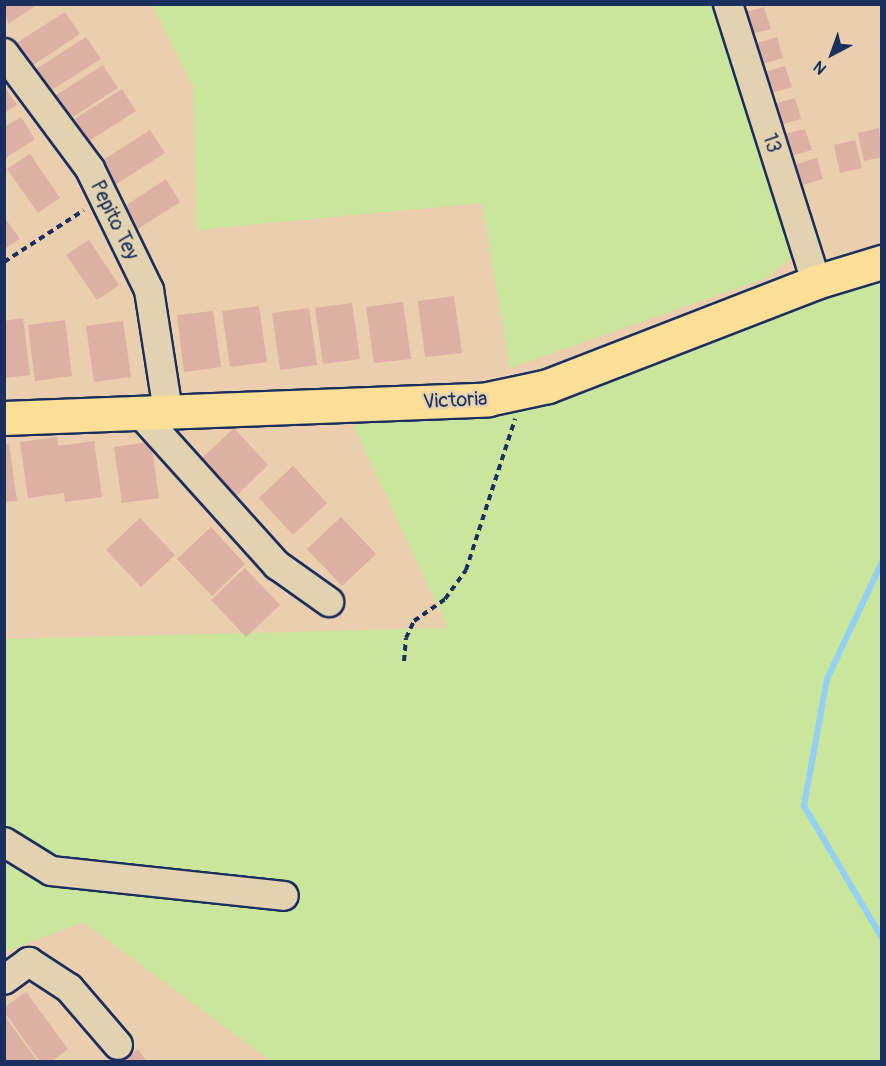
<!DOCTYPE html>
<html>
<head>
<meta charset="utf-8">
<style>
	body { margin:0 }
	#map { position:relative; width:886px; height:1066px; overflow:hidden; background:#eaceae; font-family:Pangolin,sans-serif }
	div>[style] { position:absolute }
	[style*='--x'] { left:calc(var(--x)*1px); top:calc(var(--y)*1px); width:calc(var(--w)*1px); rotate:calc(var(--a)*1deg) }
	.green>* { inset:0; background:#cae59c }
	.stream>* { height:6px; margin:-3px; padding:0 3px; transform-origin:3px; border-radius:3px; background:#94cff4 }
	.building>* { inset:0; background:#dcb0a2 }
	.path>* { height:4px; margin-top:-2px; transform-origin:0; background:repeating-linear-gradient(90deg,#1b2f5e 0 6px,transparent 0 10.5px) }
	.roads { filter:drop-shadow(2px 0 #1b2f5e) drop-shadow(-2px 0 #1b2f5e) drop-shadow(0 2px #1b2f5e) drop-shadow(0 -2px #1b2f5e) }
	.minor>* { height:28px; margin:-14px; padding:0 14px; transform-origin:14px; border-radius:14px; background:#e3d2af }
	.major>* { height:33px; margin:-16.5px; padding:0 16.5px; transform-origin:16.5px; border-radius:16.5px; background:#fbdf96 }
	span { translate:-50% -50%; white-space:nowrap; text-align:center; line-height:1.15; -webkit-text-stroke:5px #e3d2af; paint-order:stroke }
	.street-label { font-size:20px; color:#1b2f5e }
	.frame { position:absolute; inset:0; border:6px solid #1b2f5e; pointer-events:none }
	.north { position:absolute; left:802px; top:24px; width:60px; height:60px; -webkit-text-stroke:4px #e3d2af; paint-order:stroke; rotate:221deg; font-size:16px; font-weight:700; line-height:24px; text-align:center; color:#1b2f5e }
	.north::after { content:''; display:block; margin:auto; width:21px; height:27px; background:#1b2f5e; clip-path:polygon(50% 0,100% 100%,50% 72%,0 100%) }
</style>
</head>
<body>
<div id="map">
	<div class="green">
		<div style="clip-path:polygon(152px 5px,715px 5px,794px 256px,766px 278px,510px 368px,482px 203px,197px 230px,193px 87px)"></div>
		<div style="clip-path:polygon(881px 279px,881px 1061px,271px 1061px,83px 922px,5px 952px,5px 639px,448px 628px,353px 425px,523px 411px)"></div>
	</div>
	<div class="stream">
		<div style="--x:882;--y:562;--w:129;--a:115.2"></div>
		<div style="--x:827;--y:679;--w:129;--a:100.3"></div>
		<div style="--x:804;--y:806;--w:153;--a:59.4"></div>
	</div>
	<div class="building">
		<div style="clip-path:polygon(4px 4px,38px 4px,8px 24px)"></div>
		<div style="clip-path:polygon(764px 7px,771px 29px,743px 36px,737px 15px)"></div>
		<div style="clip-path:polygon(65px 12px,80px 34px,30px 67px,15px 44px)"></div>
		<div style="clip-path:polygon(86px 37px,101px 59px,50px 91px,36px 69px)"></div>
		<div style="clip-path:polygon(777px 37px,783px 58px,756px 66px,750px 45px)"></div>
		<div style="clip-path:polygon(103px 65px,118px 88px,68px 120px,53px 97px)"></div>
		<div style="clip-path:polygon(785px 66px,792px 87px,764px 95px,758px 74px)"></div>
		<div style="clip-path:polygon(4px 86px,17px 105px,4px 113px)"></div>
		<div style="clip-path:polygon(122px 89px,136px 111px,86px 143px,71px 121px)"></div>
		<div style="clip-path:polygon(795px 98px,801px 119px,773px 127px,767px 106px)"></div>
		<div style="clip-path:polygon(21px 117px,35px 139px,4px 159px,4px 127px)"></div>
		<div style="clip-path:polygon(879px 128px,882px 157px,864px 161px,858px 133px)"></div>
		<div style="clip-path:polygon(805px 129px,812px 150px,784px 158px,778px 136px)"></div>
		<div style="clip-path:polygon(150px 130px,165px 153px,115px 185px,100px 162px)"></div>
		<div style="clip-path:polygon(855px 140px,862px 168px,840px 173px,834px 145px)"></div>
		<div style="clip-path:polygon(30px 154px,60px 198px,38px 213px,7px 169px)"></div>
		<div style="clip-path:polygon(817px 158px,823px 179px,796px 187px,790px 166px)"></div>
		<div style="clip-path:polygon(166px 179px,180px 202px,130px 234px,116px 212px)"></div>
		<div style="clip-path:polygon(4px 217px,20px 239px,4px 249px)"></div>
		<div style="clip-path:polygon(89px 240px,119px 285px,97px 300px,66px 255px)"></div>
		<div style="clip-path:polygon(454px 296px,462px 353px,425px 357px,418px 301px)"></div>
		<div style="clip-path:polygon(403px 302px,411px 359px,374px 363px,366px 307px)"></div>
		<div style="clip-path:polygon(352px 303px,360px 359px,323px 364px,315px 308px)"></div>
		<div style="clip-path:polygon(259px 306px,267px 362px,230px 367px,222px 311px)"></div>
		<div style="clip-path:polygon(309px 308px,317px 365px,280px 370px,272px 313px)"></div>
		<div style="clip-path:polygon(213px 311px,221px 367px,184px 372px,177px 315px)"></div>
		<div style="clip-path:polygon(23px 318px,30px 375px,4px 378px,4px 321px)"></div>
		<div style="clip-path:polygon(65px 320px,72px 376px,35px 381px,28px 325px)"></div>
		<div style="clip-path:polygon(123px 321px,131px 377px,94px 382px,86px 326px)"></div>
		<div style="clip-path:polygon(234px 428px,268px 465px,235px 497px,200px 460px)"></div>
		<div style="clip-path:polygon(57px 437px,58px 446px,94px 441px,102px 497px,65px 502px,64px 493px,28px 498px,20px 442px)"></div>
		<div style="clip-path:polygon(151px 442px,159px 498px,122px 503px,114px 447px)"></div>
		<div style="clip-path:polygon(9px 444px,17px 501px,4px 502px,4px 445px)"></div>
		<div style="clip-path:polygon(293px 466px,327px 503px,293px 535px,259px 498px)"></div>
		<div style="clip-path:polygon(341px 517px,376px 554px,342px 586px,307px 549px)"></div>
		<div style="clip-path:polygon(140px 518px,175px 555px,141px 587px,106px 550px)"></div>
		<div style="clip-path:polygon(211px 527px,245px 564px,212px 596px,177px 559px)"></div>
		<div style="clip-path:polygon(245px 568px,280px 605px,246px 637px,211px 600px)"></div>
		<div style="clip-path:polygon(26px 992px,68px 1049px,51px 1062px,40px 1062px,5px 1013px,5px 1007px)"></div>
		<div style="clip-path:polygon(4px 1015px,38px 1062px,4px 1062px)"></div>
		<div style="clip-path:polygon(138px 1049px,147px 1062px,121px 1062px)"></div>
	</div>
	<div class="path">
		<div style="--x:4;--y:262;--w:95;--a:-33"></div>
		<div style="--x:404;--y:661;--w:23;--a:-85"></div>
		<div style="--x:406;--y:638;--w:19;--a:-65"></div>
		<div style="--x:414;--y:621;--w:38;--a:-35"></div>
		<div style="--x:445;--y:599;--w:36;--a:-54"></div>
		<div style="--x:466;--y:570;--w:159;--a:-72"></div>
	</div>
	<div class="roads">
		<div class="minor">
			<div style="--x:728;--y:4;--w:292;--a:72.4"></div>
			<div style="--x:4;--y:53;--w:144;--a:53.4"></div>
			<div style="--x:90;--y:169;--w:135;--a:64"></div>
			<div style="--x:149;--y:290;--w:123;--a:81.1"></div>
			<div style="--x:140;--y:413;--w:205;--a:48"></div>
			<div style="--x:277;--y:565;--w:64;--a:35.4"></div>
			<div style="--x:4;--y:842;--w:55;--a:31.7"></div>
			<div style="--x:51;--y:871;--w:234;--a:6.1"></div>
			<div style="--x:4;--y:980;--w:31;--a:-36"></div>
			<div style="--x:29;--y:962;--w:48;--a:33"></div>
			<div style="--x:69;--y:988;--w:75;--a:49.3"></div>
		</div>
		<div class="major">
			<div style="--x:4;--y:418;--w:484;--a:-2.2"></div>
			<div style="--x:488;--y:399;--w:61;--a:-12.2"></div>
			<div style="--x:548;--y:386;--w:287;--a:-21.2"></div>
			<div style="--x:816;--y:282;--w:69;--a:-16.9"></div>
		</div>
	</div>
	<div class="street-label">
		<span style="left:772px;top:143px;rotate:72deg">13</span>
		<span style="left:115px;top:220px;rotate:64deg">Pepito Tey</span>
		<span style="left:455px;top:400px;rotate:-3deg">Victoria</span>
	</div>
	<div class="frame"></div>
	<div class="north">N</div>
</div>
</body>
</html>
